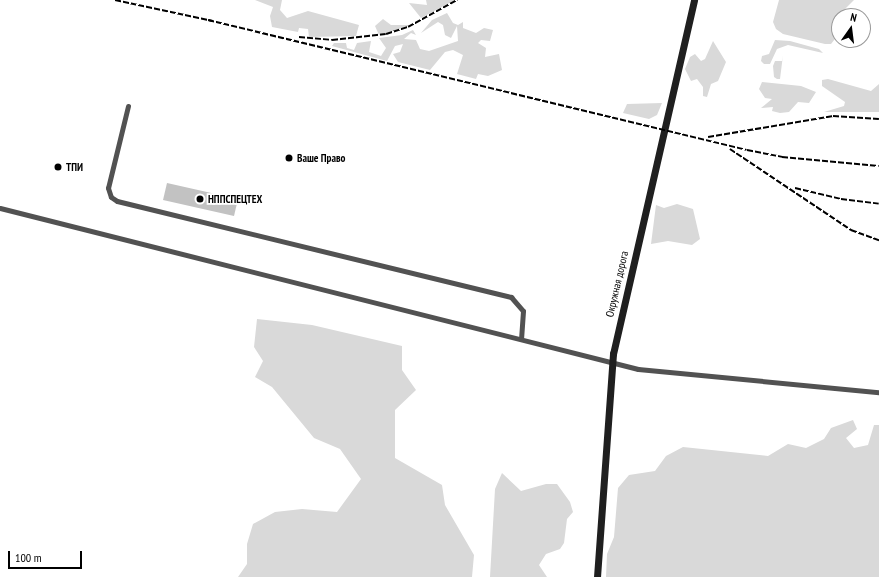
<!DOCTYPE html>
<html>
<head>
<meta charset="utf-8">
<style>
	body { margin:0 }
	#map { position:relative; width:879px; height:577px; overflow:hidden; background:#fff; font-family:"PT Sans Narrow",sans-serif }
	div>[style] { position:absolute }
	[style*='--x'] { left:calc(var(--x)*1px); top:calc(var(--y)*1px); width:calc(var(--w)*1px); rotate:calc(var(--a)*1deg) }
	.green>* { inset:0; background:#d9d9d9 }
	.building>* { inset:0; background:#c2c2c2 }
	.minor>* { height:5px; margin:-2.5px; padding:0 2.5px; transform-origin:2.5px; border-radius:2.5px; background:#525252 }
	.secondary>* { height:7px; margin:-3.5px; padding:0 3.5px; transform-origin:3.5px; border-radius:3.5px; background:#1f1f1f }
	.rail>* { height:1.5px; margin-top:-0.75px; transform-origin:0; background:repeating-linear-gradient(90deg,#000 0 6px,transparent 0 8px) }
	.dots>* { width:11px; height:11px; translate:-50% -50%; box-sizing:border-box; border:2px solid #fff; border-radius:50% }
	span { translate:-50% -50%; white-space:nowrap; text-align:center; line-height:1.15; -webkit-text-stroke:3.5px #fff; paint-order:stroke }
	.poi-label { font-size:11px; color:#000; font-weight:700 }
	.left { translate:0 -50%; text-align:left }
	.street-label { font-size:11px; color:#000 }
	.north { position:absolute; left:831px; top:8px; width:40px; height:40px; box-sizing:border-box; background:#fff; border:1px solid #999; border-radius:50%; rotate:14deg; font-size:11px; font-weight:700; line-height:16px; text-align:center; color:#000 }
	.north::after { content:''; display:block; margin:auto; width:14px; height:18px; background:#000; clip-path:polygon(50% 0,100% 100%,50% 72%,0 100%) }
	.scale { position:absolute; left:8px; top:551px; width:74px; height:18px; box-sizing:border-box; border:2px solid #000; border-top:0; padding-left:5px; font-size:12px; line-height:14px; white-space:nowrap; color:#000; -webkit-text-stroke:3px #fff; paint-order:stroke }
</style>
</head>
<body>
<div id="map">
	<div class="green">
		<div style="clip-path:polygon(255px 0,282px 0,280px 10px,287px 18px,308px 11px,359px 25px,356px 36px,309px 37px,308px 29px,299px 28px,298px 32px,272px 27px,270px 16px,273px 7px)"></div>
		<div style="clip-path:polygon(426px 0,455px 0,421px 18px,409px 3px,427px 5px)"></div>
		<div style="clip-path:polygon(779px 0,854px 0,838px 16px,838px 35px,831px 44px,825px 44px,783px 34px,776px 29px,773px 22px)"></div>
		<div style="clip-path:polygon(447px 13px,453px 23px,458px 25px,463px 22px,463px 28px,476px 33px,484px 28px,493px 30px,490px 41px,481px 40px,478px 43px,486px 48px,485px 57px,499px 54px,502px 70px,488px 76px,478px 74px,476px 79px,457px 74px,463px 55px,453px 50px,445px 52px,430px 70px,398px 62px,393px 54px,400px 52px,403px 44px,395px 46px,387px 61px,332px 46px,334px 43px,346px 43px,347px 48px,354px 50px,357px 43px,371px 41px,369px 52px,381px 56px,386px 48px,379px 38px,402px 35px,413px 30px,416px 35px,411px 33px,404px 39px,416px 40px,420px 49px,429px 51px,458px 41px,457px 26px,451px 38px,445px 35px,443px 25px,438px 22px,421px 33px,432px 20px)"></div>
		<div style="clip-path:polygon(383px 19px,391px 25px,412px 25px,379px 35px,375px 26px)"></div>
		<div style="clip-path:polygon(775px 40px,790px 41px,819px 49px,823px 53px,788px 45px,777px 49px,770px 64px,764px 64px,761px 61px,762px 56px,769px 54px)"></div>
		<div style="clip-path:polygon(713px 41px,726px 62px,718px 81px,711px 84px,707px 97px,703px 96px,703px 87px,697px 79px,691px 81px,685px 69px,690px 57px,695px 54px,701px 61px,705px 59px)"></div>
		<div style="clip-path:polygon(783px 55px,780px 79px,777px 79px,774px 77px,773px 66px,775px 61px,782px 61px)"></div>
		<div style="clip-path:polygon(828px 79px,871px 91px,879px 84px,879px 112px,824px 112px,844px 106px,845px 102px,822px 86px,822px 80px)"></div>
		<div style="clip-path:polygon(762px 82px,801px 86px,816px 92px,809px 103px,798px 102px,789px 112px,780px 113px,772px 111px,773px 107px,761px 108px,772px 99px,765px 98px,759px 89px)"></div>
		<div style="clip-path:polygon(662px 103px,657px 115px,649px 119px,623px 113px,627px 104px)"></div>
		<div style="clip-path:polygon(677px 204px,693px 209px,700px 239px,692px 245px,668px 241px,651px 244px,656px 205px,664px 208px)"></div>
		<div style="clip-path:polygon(257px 319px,312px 325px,402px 346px,402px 370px,416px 390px,395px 410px,395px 458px,442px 485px,445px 505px,474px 555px,472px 577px,238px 577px,247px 564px,247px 544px,253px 524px,275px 512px,302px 509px,337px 512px,361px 479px,340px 449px,314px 438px,272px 387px,255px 377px,263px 361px,254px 347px)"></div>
		<div style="clip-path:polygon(853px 420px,857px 429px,846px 438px,854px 448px,868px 445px,874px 425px,879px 425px,879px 577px,606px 577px,607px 554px,614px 537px,618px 488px,629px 475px,655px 471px,666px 456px,683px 447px,768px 456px,788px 444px,806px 448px,824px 439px,831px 428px)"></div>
		<div style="clip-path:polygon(502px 473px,521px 491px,546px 484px,557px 484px,570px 502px,573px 512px,567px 519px,564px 543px,560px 549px,546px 554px,539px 565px,547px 577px,490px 577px,495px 489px)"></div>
	</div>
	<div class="building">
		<div style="clip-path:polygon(167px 183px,238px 199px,234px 216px,163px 200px)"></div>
	</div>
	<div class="minor">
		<div style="--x:128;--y:106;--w:84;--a:103.7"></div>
		<div style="--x:108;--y:188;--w:9;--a:72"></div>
		<div style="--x:111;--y:197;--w:7;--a:34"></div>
		<div style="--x:117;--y:201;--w:406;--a:13.7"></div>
		<div style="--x:511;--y:297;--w:18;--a:49"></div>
		<div style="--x:523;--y:311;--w:27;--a:94"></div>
		<div style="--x:0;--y:208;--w:658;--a:14.16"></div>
		<div style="--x:638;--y:369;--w:242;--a:5.5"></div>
	</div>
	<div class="secondary">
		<div style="--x:597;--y:577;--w:224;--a:-85.9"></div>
		<div style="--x:613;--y:354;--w:363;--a:-77.1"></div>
	</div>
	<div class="rail">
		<div style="--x:115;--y:0;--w:100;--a:12.1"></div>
		<div style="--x:208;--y:20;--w:554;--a:13.56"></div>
		<div style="--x:747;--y:150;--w:36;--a:11"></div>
		<div style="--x:782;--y:157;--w:97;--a:5.3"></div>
		<div style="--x:299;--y:37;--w:33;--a:5"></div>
		<div style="--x:332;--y:40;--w:54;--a:-6.3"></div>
		<div style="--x:386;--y:34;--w:23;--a:-18"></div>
		<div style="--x:408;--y:27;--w:56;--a:-28.9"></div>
		<div style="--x:708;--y:137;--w:127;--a:-9.5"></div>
		<div style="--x:833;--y:116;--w:46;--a:3.7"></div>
		<div style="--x:730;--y:149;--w:146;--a:33.8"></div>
		<div style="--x:851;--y:230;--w:30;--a:20"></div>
		<div style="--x:795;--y:188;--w:47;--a:13.4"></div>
		<div style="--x:841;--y:199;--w:38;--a:7"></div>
	</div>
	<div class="dots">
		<div style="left:289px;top:158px;background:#000"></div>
		<div style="left:58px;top:167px;background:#000"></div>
		<div style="left:200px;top:199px;background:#000"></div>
	</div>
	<div class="poi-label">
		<span class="left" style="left:297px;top:158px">Ваше Право</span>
		<span class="left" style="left:66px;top:167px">ТПИ</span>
		<span class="left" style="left:208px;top:199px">НППСПЕЦТЕХ</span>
	</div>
	<div class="street-label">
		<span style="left:617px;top:284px;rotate:-77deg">Окружная дорога</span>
	</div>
	<div class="north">N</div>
	<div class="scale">100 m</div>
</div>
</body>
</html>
